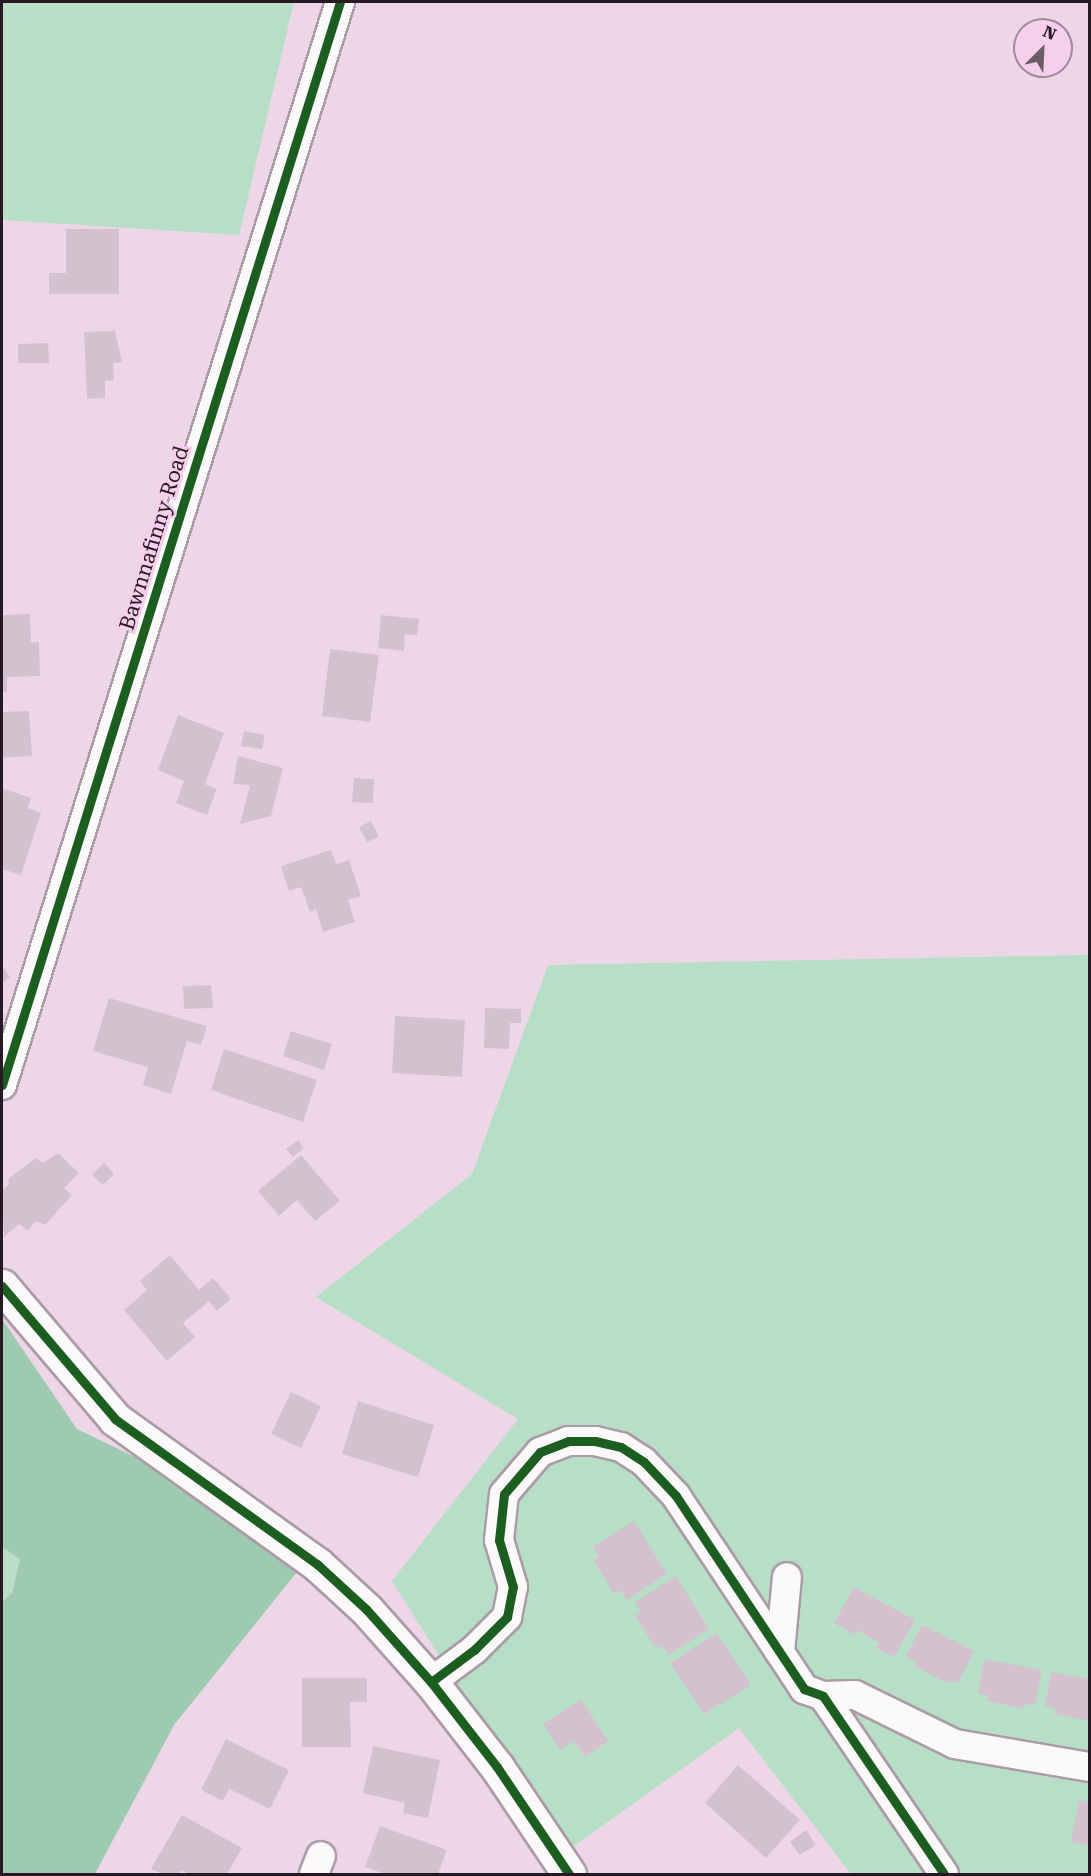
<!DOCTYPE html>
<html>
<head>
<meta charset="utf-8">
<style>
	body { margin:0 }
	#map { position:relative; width:1091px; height:1876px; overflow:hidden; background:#edd7e7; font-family:"Roboto Serif",serif }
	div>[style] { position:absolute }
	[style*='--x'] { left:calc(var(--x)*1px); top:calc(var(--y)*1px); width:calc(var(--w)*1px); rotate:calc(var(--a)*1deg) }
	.green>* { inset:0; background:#b7dfc7 }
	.forest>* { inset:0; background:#9fcab2 }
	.building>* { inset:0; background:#d3c2ce }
	.roads { filter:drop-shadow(2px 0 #ab9ba7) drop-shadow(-2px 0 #ab9ba7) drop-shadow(0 2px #ab9ba7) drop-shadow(0 -2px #ab9ba7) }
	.minor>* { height:28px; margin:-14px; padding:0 14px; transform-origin:14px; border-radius:14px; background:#fcf9fb }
	.tertiary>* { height:33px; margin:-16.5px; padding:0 16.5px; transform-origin:16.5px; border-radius:16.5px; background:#fcf9fb }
	.cycleway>* { height:9px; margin:-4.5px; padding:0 4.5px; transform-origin:4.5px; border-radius:4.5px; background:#1b5e20 }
	span { translate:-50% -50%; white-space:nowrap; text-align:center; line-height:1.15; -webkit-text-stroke:6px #f5cfeb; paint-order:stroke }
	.street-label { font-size:21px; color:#261923 }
	.frame { position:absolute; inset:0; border:3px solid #261923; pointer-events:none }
	.north { position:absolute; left:1013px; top:18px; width:60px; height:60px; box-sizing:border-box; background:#f5cfeb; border:2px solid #a2869b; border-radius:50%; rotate:24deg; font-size:16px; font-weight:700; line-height:24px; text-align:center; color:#261923 }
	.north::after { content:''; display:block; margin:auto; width:21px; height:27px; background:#6c5c68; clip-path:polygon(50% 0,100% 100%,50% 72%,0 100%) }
</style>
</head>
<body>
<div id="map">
	<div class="green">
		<div style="clip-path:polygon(2px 2px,294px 2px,239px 235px,2px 220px)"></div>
		<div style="clip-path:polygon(1089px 955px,1089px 1874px,851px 1874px,739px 1728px,563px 1854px,392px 1581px,518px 1419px,316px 1297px,472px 1174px,548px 965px)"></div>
		<div style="clip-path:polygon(2px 1547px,20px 1559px,12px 1593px,2px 1602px)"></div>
	</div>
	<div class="forest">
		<div style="clip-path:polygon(2px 1319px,77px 1429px,199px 1488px,297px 1572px,174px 1725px,95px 1874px,2px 1874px,2px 1602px,12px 1593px,20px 1559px,2px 1547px)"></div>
	</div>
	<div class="building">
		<div style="clip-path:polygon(66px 229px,119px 229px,119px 294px,49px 294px,49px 273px,66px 273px)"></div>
		<div style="clip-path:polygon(115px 331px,122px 362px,113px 363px,114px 380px,105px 381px,105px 398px,87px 399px,84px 332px)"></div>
		<div style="clip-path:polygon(48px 343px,49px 363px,18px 363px,18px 344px)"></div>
		<div style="clip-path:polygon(30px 614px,31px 642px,39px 642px,40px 676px,7px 677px,7px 692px,2px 692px,2px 615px)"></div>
		<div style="clip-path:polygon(381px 615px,419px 619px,417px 635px,405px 634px,404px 651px,378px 648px)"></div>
		<div style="clip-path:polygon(330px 649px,379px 655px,370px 722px,322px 716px)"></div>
		<div style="clip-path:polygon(29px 711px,32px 756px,2px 758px,2px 712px)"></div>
		<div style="clip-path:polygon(178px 715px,224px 733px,205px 784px,217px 789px,207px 815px,176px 803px,184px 781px,158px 770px)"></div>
		<div style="clip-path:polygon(244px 731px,265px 735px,262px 749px,241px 746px)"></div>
		<div style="clip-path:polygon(238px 756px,283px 768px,271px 816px,240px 824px,250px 785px,233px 784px)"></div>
		<div style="clip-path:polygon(354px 778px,374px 779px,373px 803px,352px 802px)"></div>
		<div style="clip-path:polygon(2px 788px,31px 798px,28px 808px,41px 813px,21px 875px,2px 869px)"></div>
		<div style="clip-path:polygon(371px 821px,379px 837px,367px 842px,359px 827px)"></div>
		<div style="clip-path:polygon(331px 850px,336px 864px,349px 860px,361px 896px,348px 900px,355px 922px,323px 932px,316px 909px,310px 912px,301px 887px,289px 891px,281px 866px)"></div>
		<div style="clip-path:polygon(2px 965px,10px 977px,2px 983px)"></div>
		<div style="clip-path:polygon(211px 985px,213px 1008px,184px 1009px,183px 986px)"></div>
		<div style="clip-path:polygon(109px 998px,207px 1026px,201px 1045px,187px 1041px,171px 1094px,143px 1085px,148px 1067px,93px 1051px)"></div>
		<div style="clip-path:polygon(485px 1008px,521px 1009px,521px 1023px,510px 1023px,509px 1049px,484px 1048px)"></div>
		<div style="clip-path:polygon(395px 1016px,465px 1020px,462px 1077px,392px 1073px)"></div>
		<div style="clip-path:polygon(291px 1031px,332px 1044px,324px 1070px,283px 1056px)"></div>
		<div style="clip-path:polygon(224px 1049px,317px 1080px,303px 1122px,211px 1090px)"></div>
		<div style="clip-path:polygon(298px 1140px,304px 1148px,293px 1157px,286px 1149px)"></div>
		<div style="clip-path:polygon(58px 1153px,79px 1173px,64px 1188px,72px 1195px,45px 1225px,35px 1221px,28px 1231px,19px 1224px,4px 1237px,2px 1190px,9px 1184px,8px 1179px,36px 1158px,43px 1163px)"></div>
		<div style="clip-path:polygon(301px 1155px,340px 1201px,315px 1221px,297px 1200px,279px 1216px,258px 1191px)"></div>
		<div style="clip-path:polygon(104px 1163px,114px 1174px,103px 1185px,92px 1175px)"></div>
		<div style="clip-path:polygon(170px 1255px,199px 1290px,213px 1278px,231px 1299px,217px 1311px,209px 1301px,183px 1323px,195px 1337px,167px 1361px,124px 1310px,147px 1290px,140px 1281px)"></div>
		<div style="clip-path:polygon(291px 1392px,321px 1406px,301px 1448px,271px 1434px)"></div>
		<div style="clip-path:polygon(358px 1401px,434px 1425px,418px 1477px,342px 1454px)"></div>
		<div style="clip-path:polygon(634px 1521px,667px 1574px,627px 1600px,620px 1590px,614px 1594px,593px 1560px,599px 1557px,593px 1547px)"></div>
		<div style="clip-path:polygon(676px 1576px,709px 1629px,669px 1655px,662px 1645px,656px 1649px,635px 1616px,641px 1612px,635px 1602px)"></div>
		<div style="clip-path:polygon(854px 1587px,915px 1620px,894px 1657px,876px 1648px,879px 1643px,867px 1636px,857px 1630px,854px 1635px,834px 1623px)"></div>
		<div style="clip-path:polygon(922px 1625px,974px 1651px,958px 1684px,949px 1680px,947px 1683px,914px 1666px,916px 1661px,906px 1656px)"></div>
		<div style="clip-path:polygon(717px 1633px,751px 1685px,704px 1714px,670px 1663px)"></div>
		<div style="clip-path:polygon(984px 1659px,1042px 1670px,1035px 1706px,1025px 1704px,1024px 1709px,987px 1701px,989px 1696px,978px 1693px)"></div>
		<div style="clip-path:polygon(1051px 1672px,1090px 1679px,1090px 1721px,1054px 1714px,1056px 1708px,1045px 1706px)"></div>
		<div style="clip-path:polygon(302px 1678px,367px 1678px,367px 1702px,350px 1702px,351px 1747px,302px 1747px)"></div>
		<div style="clip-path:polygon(581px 1699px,608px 1741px,585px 1757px,574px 1741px,560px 1750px,543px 1724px)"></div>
		<div style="clip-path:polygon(226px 1739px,289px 1770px,270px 1809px,229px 1789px,223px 1801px,201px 1790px)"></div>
		<div style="clip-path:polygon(373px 1746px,440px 1760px,428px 1818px,403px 1813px,405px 1803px,363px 1793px)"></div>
		<div style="clip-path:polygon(738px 1765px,800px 1820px,766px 1858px,705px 1803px)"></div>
		<div style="clip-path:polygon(1079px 1800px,1090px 1802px,1090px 1846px,1071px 1842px)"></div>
		<div style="clip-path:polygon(182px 1815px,242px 1848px,227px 1874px,189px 1874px,181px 1870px,179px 1874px,162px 1874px,151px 1869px)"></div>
		<div style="clip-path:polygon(380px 1826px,447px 1850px,438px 1874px,385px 1874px,365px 1867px)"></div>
		<div style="clip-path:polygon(806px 1830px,816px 1845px,800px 1855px,790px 1842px)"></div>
	</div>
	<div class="roads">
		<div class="minor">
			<div style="--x:2;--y:1085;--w:1135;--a:-72.67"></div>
			<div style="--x:780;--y:1652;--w:75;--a:-84.7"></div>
			<div style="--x:431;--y:1682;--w:54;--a:-36.7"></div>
			<div style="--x:474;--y:1650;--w:47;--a:-45"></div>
			<div style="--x:507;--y:1617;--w:31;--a:-79"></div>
			<div style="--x:513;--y:1587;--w:49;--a:-106.6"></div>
			<div style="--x:499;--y:1540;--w:46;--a:-83.8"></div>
			<div style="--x:504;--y:1494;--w:55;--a:-49.4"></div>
			<div style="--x:540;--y:1452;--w:30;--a:-21"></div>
			<div style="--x:568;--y:1441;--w:27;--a:0"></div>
			<div style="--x:595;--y:1441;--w:27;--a:13"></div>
			<div style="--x:621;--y:1447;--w:27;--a:33"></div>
			<div style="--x:644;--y:1462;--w:47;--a:46.7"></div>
			<div style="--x:676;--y:1496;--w:232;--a:56.4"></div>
			<div style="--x:804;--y:1689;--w:20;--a:20"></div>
			<div style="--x:823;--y:1696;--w:215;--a:55.8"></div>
			<div style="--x:823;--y:1696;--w:32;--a:-2"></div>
			<div style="--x:855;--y:1695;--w:111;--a:26.1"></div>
			<div style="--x:955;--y:1744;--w:137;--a:9.7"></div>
			<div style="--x:314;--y:1874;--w:19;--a:-69"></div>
		</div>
		<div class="tertiary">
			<div style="--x:2;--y:1286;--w:175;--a:49.6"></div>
			<div style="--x:115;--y:1419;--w:249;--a:35.7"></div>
			<div style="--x:317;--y:1564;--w:67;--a:42.6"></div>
			<div style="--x:366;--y:1609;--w:98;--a:48.3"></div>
			<div style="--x:431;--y:1682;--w:108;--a:52.2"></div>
			<div style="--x:497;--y:1767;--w:129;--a:56.1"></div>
		</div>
	</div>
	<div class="cycleway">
		<div style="--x:2;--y:1085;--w:1135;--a:-72.67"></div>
		<div style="--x:2;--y:1286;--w:175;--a:49.6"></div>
		<div style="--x:115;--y:1419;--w:249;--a:35.7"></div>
		<div style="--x:317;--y:1564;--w:67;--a:42.6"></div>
		<div style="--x:366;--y:1609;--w:98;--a:48.3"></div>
		<div style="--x:431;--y:1682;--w:108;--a:52.2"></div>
		<div style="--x:497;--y:1767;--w:129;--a:56.1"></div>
		<div style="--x:431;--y:1682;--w:54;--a:-36.7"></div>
		<div style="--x:474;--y:1650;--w:47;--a:-45"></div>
		<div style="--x:507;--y:1617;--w:31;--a:-79"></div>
		<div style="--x:513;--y:1587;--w:49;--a:-106.6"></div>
		<div style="--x:499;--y:1540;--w:46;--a:-83.8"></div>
		<div style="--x:504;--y:1494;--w:55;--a:-49.4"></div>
		<div style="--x:540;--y:1452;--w:30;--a:-21"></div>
		<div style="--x:568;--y:1441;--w:27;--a:0"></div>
		<div style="--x:595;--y:1441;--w:27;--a:13"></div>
		<div style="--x:621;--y:1447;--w:27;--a:33"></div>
		<div style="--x:644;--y:1462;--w:47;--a:46.7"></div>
		<div style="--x:676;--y:1496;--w:232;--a:56.4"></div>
		<div style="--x:804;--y:1689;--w:20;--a:20"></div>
		<div style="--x:823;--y:1696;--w:215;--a:55.8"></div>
	</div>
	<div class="street-label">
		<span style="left:154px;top:538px;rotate:-73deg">Bawnnafinny Road</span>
	</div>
	<div class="frame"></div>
	<div class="north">N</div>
</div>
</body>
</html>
